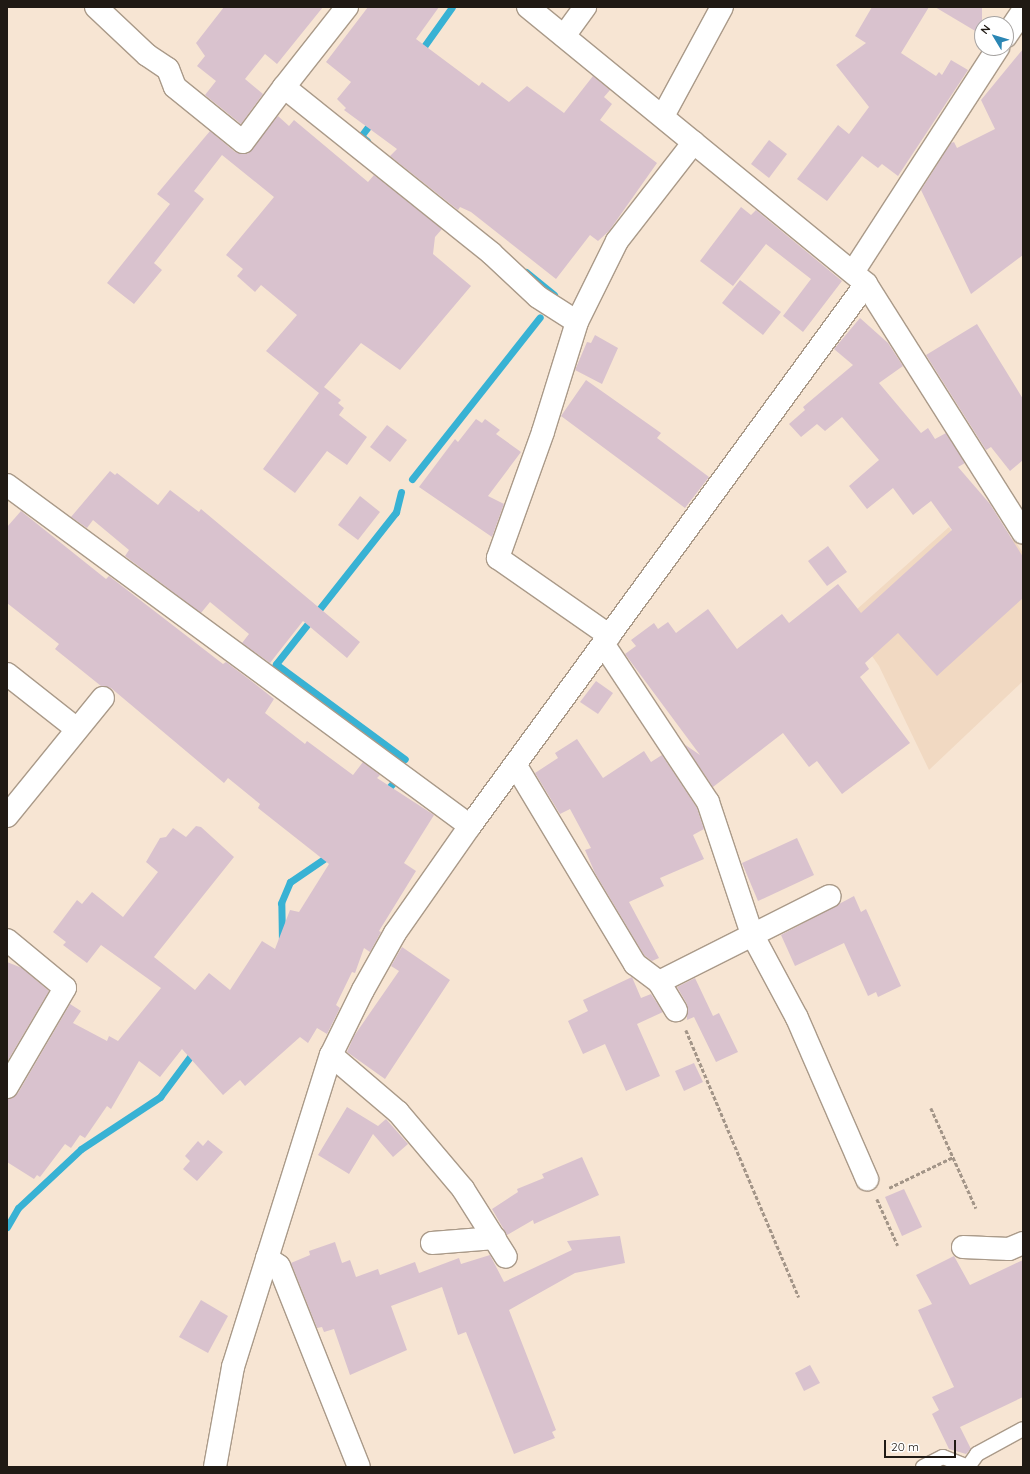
<!DOCTYPE html>
<html>
<head>
<meta charset="utf-8">
<style>
	body { margin:0 }
	#map { position:relative; width:1030px; height:1474px; overflow:hidden; background:#f7e5d3; font-family:Quicksand,sans-serif }
	div>[style] { position:absolute }
	[style*='--x'] { left:calc(var(--x)*1px); top:calc(var(--y)*1px); width:calc(var(--w)*1px); rotate:calc(var(--a)*1deg) }
	.built>* { inset:0; background:#f1d9c2 }
	.stream>* { height:7px; margin:-3.5px; padding:0 3.5px; transform-origin:3.5px; border-radius:3.5px; background:#38b2d4 }
	.building>* { inset:0; background:#d9c2ce }
	.path>* { height:2.5px; margin-top:-1.25px; transform-origin:0; background:repeating-linear-gradient(90deg,#a39588 0 4px,transparent 0 6px) }
	.roads { filter:drop-shadow(1px 0 #aa9a89) drop-shadow(-1px 0 #aa9a89) drop-shadow(0 1px #aa9a89) drop-shadow(0 -1px #aa9a89) }
	.lane>* { height:14px; margin:-7px; padding:0 7px; transform-origin:7px; border-radius:7px; background:#fff }
	.street>* { height:22px; margin:-11px; padding:0 11px; transform-origin:11px; border-radius:11px; background:#fff }
	span { translate:-50% -50%; white-space:nowrap; text-align:center; line-height:1.15; -webkit-text-stroke:3.5px #fff; paint-order:stroke }
	.frame { position:absolute; inset:0; border:8px solid #201a14; pointer-events:none }
	.north { position:absolute; left:974px; top:16px; width:40px; height:40px; box-sizing:border-box; background:#fff; border:1px solid #a6a3a1; border-radius:50%; rotate:308deg; font-size:11px; font-weight:700; line-height:16px; text-align:center; color:#201a14 }
	.north::after { content:''; display:block; margin:auto; width:14px; height:18px; background:#2b86b4; clip-path:polygon(50% 0,100% 100%,50% 72%,0 100%) }
	.scale { position:absolute; left:884px; top:1440px; width:72px; height:18px; box-sizing:border-box; border:2px solid #201a14; border-top:0; padding-left:5px; font-size:12px; line-height:14px; white-space:nowrap; color:#201a14; -webkit-text-stroke:3px #fff; paint-order:stroke }
</style>
</head>
<body>
<div id="map">
	<div class="built">
		<div style="clip-path:polygon(949px 527px,976px 567px,1013px 538px,1023px 553px,1023px 681px,929px 770px,879px 666px,846px 619px)"></div>
	</div>
	<div class="stream">
		<div style="--x:420;--y:52;--w:55;--a:-54.6"></div>
		<div style="--x:367;--y:141;--w:8;--a:-140"></div>
		<div style="--x:361;--y:136;--w:20;--a:-53"></div>
		<div style="--x:526;--y:272;--w:36;--a:39"></div>
		<div style="--x:412;--y:479;--w:206;--a:-51.7"></div>
		<div style="--x:401;--y:492;--w:21;--a:104"></div>
		<div style="--x:396;--y:512;--w:194;--a:128.3"></div>
		<div style="--x:276;--y:664;--w:160;--a:36.4"></div>
		<div style="--x:384;--y:793;--w:12;--a:-48"></div>
		<div style="--x:282;--y:942;--w:39;--a:-91"></div>
		<div style="--x:281;--y:903;--w:23;--a:-67"></div>
		<div style="--x:290;--y:882;--w:50;--a:-34.3"></div>
		<div style="--x:7;--y:1227;--w:22;--a:-60"></div>
		<div style="--x:18;--y:1208;--w:86;--a:-43.1"></div>
		<div style="--x:81;--y:1149;--w:95;--a:-33.4"></div>
		<div style="--x:160;--y:1097;--w:59;--a:-53.3"></div>
	</div>
	<div class="building">
		<div style="clip-path:polygon(224px 7px,323px 7px,277px 64px,265px 54px,245px 79px,263px 94px,241px 124px,205px 95px,216px 81px,197px 66px,205px 56px,196px 43px)"></div>
		<div style="clip-path:polygon(368px 7px,439px 7px,416px 39px,479px 86px,482px 82px,509px 102px,527px 86px,564px 113px,593px 76px,610px 90px,604px 97px,612px 104px,600px 120px,657px 163px,609px 231px,598px 241px,590px 235px,556px 279px,471px 212px,460px 207px,458px 210px,390px 156px,397px 149px,344px 110px,346px 108px,337px 99px,351px 82px,326px 62px)"></div>
		<div style="clip-path:polygon(872px 7px,929px 7px,901px 53px,936px 76px,939px 72px,942px 75px,951px 60px,968px 70px,898px 176px,882px 164px,878px 168px,862px 156px,827px 201px,797px 179px,838px 125px,849px 134px,869px 107px,836px 65px,866px 43px,855px 36px)"></div>
		<div style="clip-path:polygon(935px 7px,982px 7px,982px 35px)"></div>
		<div style="clip-path:polygon(1023px 49px,1023px 255px,971px 294px,921px 190px,951px 143px,954px 142px,957px 148px,995px 129px,981px 100px)"></div>
		<div style="clip-path:polygon(278px 116px,289px 126px,294px 120px,368px 182px,374px 175px,442px 229px,435px 237px,433px 254px,471px 286px,400px 370px,361px 343px,324px 387px,341px 400px,338px 403px,344px 408px,339px 415px,367px 437px,347px 465px,327px 451px,295px 493px,263px 469px,319px 393px,266px 351px,297px 315px,261px 285px,255px 292px,237px 276px,243px 269px,226px 255px,274px 197px,222px 155px,194px 191px,204px 199px,154px 263px,162px 270px,134px 304px,107px 283px,170px 204px,157px 194px,210px 131px,235px 152px,247px 154px)"></div>
		<div style="clip-path:polygon(769px 140px,787px 154px,769px 178px,751px 164px)"></div>
		<div style="clip-path:polygon(741px 207px,751px 215px,756px 210px,842px 281px,803px 332px,783px 316px,811px 279px,766px 244px,733px 286px,700px 261px)"></div>
		<div style="clip-path:polygon(740px 280px,781px 312px,763px 335px,722px 303px)"></div>
		<div style="clip-path:polygon(860px 318px,888px 343px,903px 366px,879px 383px,921px 433px,928px 428px,935px 439px,946px 433px,965px 463px,958px 467px,990px 504px,1023px 557px,1023px 598px,937px 676px,898px 633px,865px 663px,869px 669px,860px 677px,910px 743px,842px 794px,817px 761px,809px 767px,783px 733px,713px 787px,684px 744px,700px 755px,625px 654px,636px 646px,631px 640px,654px 623px,658px 629px,668px 622px,676px 633px,708px 609px,737px 649px,782px 614px,789px 623px,838px 584px,861px 613px,952px 530px,931px 501px,913px 515px,893px 488px,867px 509px,849px 486px,879px 460px,842px 417px,825px 431px,817px 424px,801px 437px,789px 424px,805px 410px,803px 407px,853px 365px,834px 349px)"></div>
		<div style="clip-path:polygon(977px 324px,1023px 399px,1023px 460px,1010px 471px,991px 447px,986px 450px,926px 355px)"></div>
		<div style="clip-path:polygon(595px 335px,618px 348px,602px 384px,575px 370px,587px 342px,591px 343px)"></div>
		<div style="clip-path:polygon(586px 380px,661px 433px,657px 438px,709px 477px,685px 508px,561px 416px)"></div>
		<div style="clip-path:polygon(476px 419px,482px 423px,485px 419px,500px 430px,496px 434px,521px 452px,488px 496px,504px 504px,492px 537px,419px 487px,455px 439px,458px 442px)"></div>
		<div style="clip-path:polygon(387px 425px,407px 440px,390px 462px,370px 447px)"></div>
		<div style="clip-path:polygon(110px 471px,115px 475px,117px 473px,158px 505px,170px 490px,199px 512px,201px 509px,360px 642px,347px 658px,303px 621px,270px 663px,242px 643px,249px 634px,210px 602px,201px 613px,125px 556px,129px 550px,93px 520px,87px 528px,71px 517px)"></div>
		<div style="clip-path:polygon(360px 496px,380px 512px,358px 540px,338px 525px)"></div>
		<div style="clip-path:polygon(21px 511px,106px 579px,109px 576px,223px 664px,226px 662px,254px 683px,274px 699px,265px 713px,305px 744px,307px 741px,353px 775px,363px 762px,380px 775px,377px 778px,434px 815px,404px 863px,416px 871px,379px 931px,381px 932px,370px 952px,364px 948px,355px 973px,352px 972px,336px 1005px,340px 1008px,327px 1034px,317px 1028px,308px 1043px,300px 1037px,245px 1086px,240px 1080px,223px 1095px,182px 1049px,160px 1077px,139px 1061px,111px 1109px,107px 1106px,85px 1138px,80px 1135px,71px 1148px,65px 1144px,40px 1177px,37px 1175px,34px 1179px,7px 1162px,7px 1099px,18px 1093px,70px 1004px,81px 1011px,73px 1023px,107px 1041px,109px 1036px,118px 1041px,161px 988px,101px 945px,87px 963px,63px 945px,66px 942px,53px 932px,77px 900px,82px 904px,92px 892px,123px 917px,158px 872px,146px 862px,160px 838px,166px 837px,173px 828px,186px 837px,196px 826px,201px 827px,234px 857px,154px 957px,195px 990px,209px 973px,230px 990px,262px 941px,275px 949px,290px 910px,299px 912px,329px 864px,258px 808px,260px 804px,228px 778px,224px 783px,111px 688px,101px 686px,55px 649px,59px 644px,7px 603px,7px 527px)"></div>
		<div style="clip-path:polygon(828px 546px,847px 572px,827px 586px,808px 561px)"></div>
		<div style="clip-path:polygon(596px 681px,613px 693px,598px 714px,580px 702px)"></div>
		<div style="clip-path:polygon(577px 739px,603px 778px,644px 751px,651px 762px,662px 755px,697px 808px,704px 829px,693px 835px,704px 859px,660px 878px,664px 886px,629px 902px,659px 958px,652px 961px,644px 955px,595px 873px,585px 850px,591px 848px,570px 809px,560px 814px,535px 773px,558px 758px,555px 753px)"></div>
		<div style="clip-path:polygon(797px 838px,814px 875px,758px 901px,742px 863px)"></div>
		<div style="clip-path:polygon(854px 896px,861px 912px,866px 909px,901px 986px,878px 997px,876px 992px,868px 996px,844px 943px,795px 966px,781px 935px)"></div>
		<div style="clip-path:polygon(402px 947px,450px 980px,385px 1079px,347px 1052px,354px 1036px,399px 971px,391px 966px)"></div>
		<div style="clip-path:polygon(7px 962px,22px 968px,49px 991px,7px 1062px)"></div>
		<div style="clip-path:polygon(632px 977px,641px 998px,651px 994px,663px 1012px,637px 1024px,660px 1076px,626px 1091px,605px 1044px,583px 1054px,568px 1021px,588px 1011px,583px 1000px)"></div>
		<div style="clip-path:polygon(695px 978px,713px 1016px,719px 1013px,738px 1052px,716px 1062px,694px 1017px,687px 1020px,687px 1004px,677px 987px)"></div>
		<div style="clip-path:polygon(694px 1063px,703px 1082px,684px 1091px,675px 1071px)"></div>
		<div style="clip-path:polygon(347px 1107px,378px 1126px,386px 1119px,408px 1144px,393px 1157px,373px 1134px,349px 1174px,318px 1155px)"></div>
		<div style="clip-path:polygon(208px 1140px,223px 1152px,197px 1181px,183px 1169px,190px 1161px,185px 1156px,198px 1141px,203px 1146px)"></div>
		<div style="clip-path:polygon(582px 1157px,599px 1195px,534px 1224px,533px 1220px,507px 1235px,492px 1209px,518px 1192px,517px 1189px,544px 1178px,542px 1174px)"></div>
		<div style="clip-path:polygon(904px 1189px,922px 1227px,902px 1236px,885px 1197px)"></div>
		<div style="clip-path:polygon(620px 1236px,625px 1263px,575px 1273px,509px 1310px,556px 1430px,552px 1432px,555px 1438px,514px 1454px,466px 1332px,458px 1335px,442px 1287px,391px 1306px,407px 1350px,350px 1375px,334px 1329px,324px 1332px,322px 1327px,317px 1328px,291px 1263px,310px 1255px,309px 1251px,335px 1242px,342px 1263px,350px 1260px,356px 1277px,378px 1269px,380px 1275px,415px 1262px,419px 1273px,459px 1258px,461px 1264px,490px 1255px,504px 1282px,572px 1250px,567px 1241px)"></div>
		<div style="clip-path:polygon(954px 1256px,970px 1285px,1023px 1260px,1023px 1397px,960px 1427px,971px 1449px,966px 1454px,949px 1449px,932px 1414px,939px 1410px,932px 1397px,954px 1387px,918px 1310px,932px 1304px,916px 1275px)"></div>
		<div style="clip-path:polygon(201px 1300px,228px 1316px,208px 1353px,179px 1337px)"></div>
		<div style="clip-path:polygon(810px 1365px,820px 1383px,804px 1391px,795px 1373px)"></div>
	</div>
	<div class="path">
		<div style="--x:686;--y:1030;--w:290;--a:67.1"></div>
		<div style="--x:931;--y:1108;--w:110;--a:65.8"></div>
		<div style="--x:889;--y:1188;--w:71;--a:-25.8"></div>
		<div style="--x:877;--y:1199;--w:51;--a:65.9"></div>
	</div>
	<div class="roads">
		<div class="lane">
			<div style="--x:923;--y:1467;--w:22;--a:-27"></div>
			<div style="--x:943;--y:1457;--w:27;--a:22"></div>
			<div style="--x:968;--y:1467;--w:16;--a:-55"></div>
			<div style="--x:977;--y:1454;--w:52;--a:-28.5"></div>
		</div>
		<div class="street">
			<div style="--x:96;--y:7;--w:70;--a:43.3"></div>
			<div style="--x:147;--y:55;--w:25;--a:34"></div>
			<div style="--x:168;--y:69;--w:19;--a:69"></div>
			<div style="--x:175;--y:87;--w:87;--a:39"></div>
			<div style="--x:243;--y:142;--w:69;--a:-53.3"></div>
			<div style="--x:347;--y:7;--w:102;--a:128.2"></div>
			<div style="--x:284;--y:87;--w:265;--a:38.7"></div>
			<div style="--x:491;--y:253;--w:64;--a:43.1"></div>
			<div style="--x:538;--y:297;--w:46;--a:32.7"></div>
			<div style="--x:577;--y:322;--w:90;--a:-63.7"></div>
			<div style="--x:617;--y:241;--w:125;--a:-52.1"></div>
			<div style="--x:528;--y:7;--w:437;--a:39.3"></div>
			<div style="--x:866;--y:284;--w:294;--a:57.7"></div>
			<div style="--x:564;--y:36;--w:36;--a:-54"></div>
			<div style="--x:1006;--y:36;--w:30;--a:-56"></div>
			<div style="--x:663;--y:116;--w:124;--a:-61.6"></div>
			<div style="--x:853;--y:272;--w:267;--a:-57.1"></div>
			<div style="--x:577;--y:322;--w:115;--a:107.2"></div>
			<div style="--x:543;--y:432;--w:134;--a:109.7"></div>
			<div style="--x:498;--y:558;--w:136;--a:34.9"></div>
			<div style="--x:7;--y:485;--w:575;--a:36.37"></div>
			<div style="--x:604;--y:645;--w:188;--a:56.5"></div>
			<div style="--x:708;--y:802;--w:139;--a:71.6"></div>
			<div style="--x:752;--y:934;--w:95;--a:61.8"></div>
			<div style="--x:797;--y:1018;--w:176;--a:66.5"></div>
			<div style="--x:7;--y:674;--w:89;--a:38.2"></div>
			<div style="--x:516;--y:766;--w:231;--a:59"></div>
			<div style="--x:635;--y:964;--w:30;--a:37"></div>
			<div style="--x:659;--y:982;--w:191;--a:-26.7"></div>
			<div style="--x:7;--y:816;--w:152;--a:-50.9"></div>
			<div style="--x:7;--y:940;--w:75;--a:39.6"></div>
			<div style="--x:65;--y:988;--w:115;--a:120.4"></div>
			<div style="--x:659;--y:982;--w:33;--a:59"></div>
			<div style="--x:331;--y:1055;--w:88;--a:40.4"></div>
			<div style="--x:398;--y:1112;--w:101;--a:49.8"></div>
			<div style="--x:463;--y:1189;--w:80;--a:57.7"></div>
			<div style="--x:432;--y:1243;--w:63;--a:-4.5"></div>
			<div style="--x:963;--y:1247;--w:46;--a:2.5"></div>
			<div style="--x:1009;--y:1249;--w:15;--a:-23"></div>
			<div style="--x:267;--y:1258;--w:14;--a:34"></div>
			<div style="--x:279;--y:1266;--w:216;--a:68.3"></div>
			<div style="--x:215;--y:1467;--w:102;--a:-79.8"></div>
			<div style="--x:233;--y:1367;--w:327;--a:-72.6"></div>
			<div style="--x:331;--y:1055;--w:72;--a:-63.8"></div>
			<div style="--x:363;--y:990;--w:65;--a:-60.7"></div>
			<div style="--x:395;--y:933;--w:131;--a:-55"></div>
			<div style="--x:470;--y:826;--w:671;--a:-53.85"></div>
		</div>
	</div>
	<div class="frame"></div>
	<div class="north">N</div>
	<div class="scale">20 m</div>
</div>
</body>
</html>
